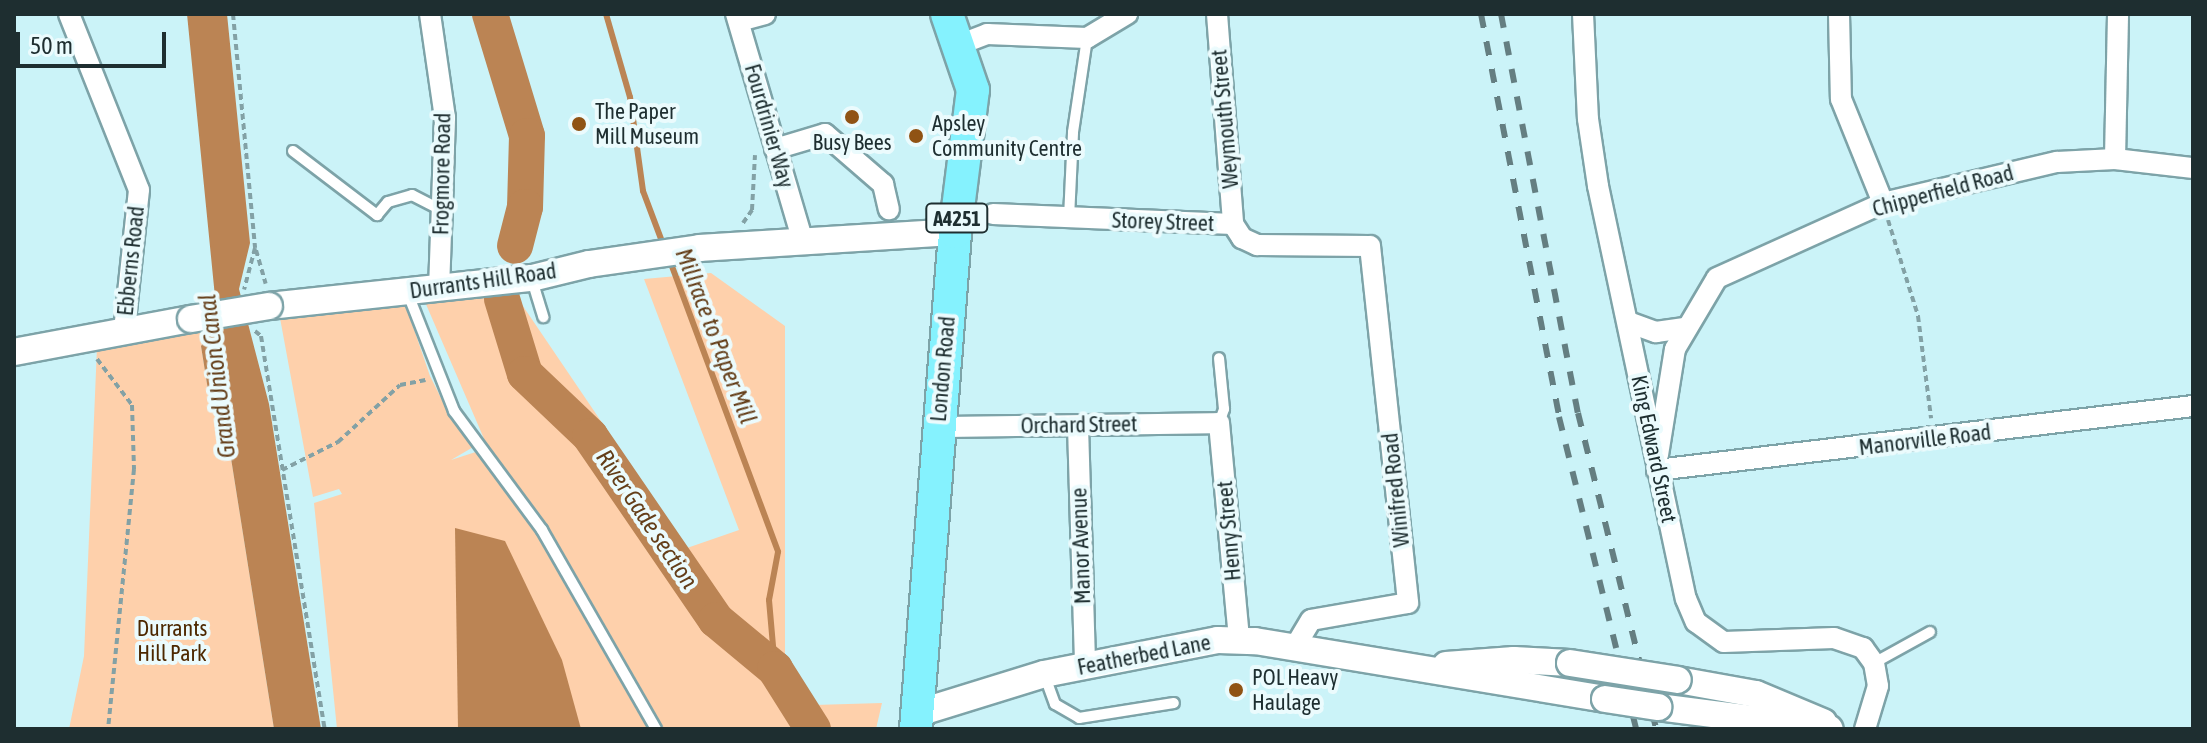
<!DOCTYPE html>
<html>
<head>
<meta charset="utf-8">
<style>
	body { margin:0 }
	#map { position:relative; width:2207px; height:743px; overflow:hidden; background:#cbf3f8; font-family:"Asap Condensed",sans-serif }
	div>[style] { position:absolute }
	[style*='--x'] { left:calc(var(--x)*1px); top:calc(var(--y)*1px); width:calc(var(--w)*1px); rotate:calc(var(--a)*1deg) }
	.green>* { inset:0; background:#fed0ab }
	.water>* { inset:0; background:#bb8454 }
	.stream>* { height:6px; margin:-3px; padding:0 3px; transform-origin:3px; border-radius:3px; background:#bb8454 }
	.river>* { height:36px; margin:-18px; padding:0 18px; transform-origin:18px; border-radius:18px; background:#bb8454 }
	.path>* { height:4px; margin-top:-2px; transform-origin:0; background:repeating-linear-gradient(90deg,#83a1a5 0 6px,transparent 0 10px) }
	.roads { filter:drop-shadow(2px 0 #7da3a8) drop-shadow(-2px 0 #7da3a8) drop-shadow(0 2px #7da3a8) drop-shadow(0 -2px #7da3a8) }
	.service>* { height:10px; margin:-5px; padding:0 5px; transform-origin:5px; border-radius:5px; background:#fff }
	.minor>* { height:20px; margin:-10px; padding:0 10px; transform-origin:10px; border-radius:10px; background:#fff }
	.tertiary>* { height:26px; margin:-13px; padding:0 13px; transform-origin:13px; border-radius:13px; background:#fff }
	.primary>* { height:32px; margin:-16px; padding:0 16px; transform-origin:16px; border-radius:16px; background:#85f2fe }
	.rail>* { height:6px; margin-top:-3px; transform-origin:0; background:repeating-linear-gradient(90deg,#647e81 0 14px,transparent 0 28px) }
	.bridges { filter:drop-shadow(2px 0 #7da3a8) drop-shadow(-2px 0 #7da3a8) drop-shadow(0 2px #7da3a8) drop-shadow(0 -2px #7da3a8) }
	.tertiary-bridge>* { height:26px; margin:-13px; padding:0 13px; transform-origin:13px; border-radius:13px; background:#fff }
	.dots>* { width:22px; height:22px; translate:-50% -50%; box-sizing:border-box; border:4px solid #ebfbfd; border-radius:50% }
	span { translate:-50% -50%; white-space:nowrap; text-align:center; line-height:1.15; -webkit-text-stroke:8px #ebfbfd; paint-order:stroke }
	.shield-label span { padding:2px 6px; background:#ebfbfd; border:2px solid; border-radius:6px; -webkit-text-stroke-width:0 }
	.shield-label { font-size:20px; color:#1e2e30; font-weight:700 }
	.poi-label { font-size:22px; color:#1e2e30 }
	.left { translate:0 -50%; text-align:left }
	.street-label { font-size:22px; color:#1e2e30 }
	.park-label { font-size:22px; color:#4d2800 }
	.water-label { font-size:24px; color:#643e19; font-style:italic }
	.frame { position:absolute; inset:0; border:16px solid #1e2e30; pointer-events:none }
	.scale { position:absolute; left:16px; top:32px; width:150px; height:36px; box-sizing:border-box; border:4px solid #1e2e30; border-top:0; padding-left:10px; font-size:24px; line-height:28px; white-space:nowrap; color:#1e2e30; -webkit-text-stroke:6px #ebfbfd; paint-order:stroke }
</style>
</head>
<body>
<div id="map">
	<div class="green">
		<div style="clip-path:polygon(711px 273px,785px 326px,785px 661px,814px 705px,882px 703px,876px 729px,337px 729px,314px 503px,342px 494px,339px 489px,313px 497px,280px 318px,404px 300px,430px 376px,449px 414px,475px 446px,451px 460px,488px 448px,422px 295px,506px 281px,687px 548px,739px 530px,644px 279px)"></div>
		<div style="clip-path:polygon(217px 324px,201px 346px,211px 409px,227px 433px,274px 729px,69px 729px,84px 656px,97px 347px)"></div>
	</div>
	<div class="water">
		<div style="clip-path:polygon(187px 14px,227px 14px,250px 243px,239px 289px,269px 404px,321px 729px,274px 729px,227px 433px,211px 409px,201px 346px,217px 324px,216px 307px)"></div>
		<div style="clip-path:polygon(455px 528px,505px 541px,562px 660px,581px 729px,458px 729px)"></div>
	</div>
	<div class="stream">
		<div style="--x:606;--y:14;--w:86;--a:73.9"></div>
		<div style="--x:630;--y:97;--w:95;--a:82.1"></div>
		<div style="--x:643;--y:191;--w:60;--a:69.4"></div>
		<div style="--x:670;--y:261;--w:310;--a:69.6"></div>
		<div style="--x:778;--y:552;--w:49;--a:100.6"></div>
		<div style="--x:769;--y:600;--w:69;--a:85"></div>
	</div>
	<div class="river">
		<div style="--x:490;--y:14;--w:127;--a:73.1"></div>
		<div style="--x:527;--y:136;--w:71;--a:91.6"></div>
		<div style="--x:525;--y:207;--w:40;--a:104.4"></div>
		<div style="--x:502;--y:299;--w:78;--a:73"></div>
		<div style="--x:525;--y:374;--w:90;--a:43.6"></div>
		<div style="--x:590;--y:436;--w:223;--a:55.6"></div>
		<div style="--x:716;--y:620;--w:77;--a:39.7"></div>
		<div style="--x:775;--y:669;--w:71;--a:57.7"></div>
	</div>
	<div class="path">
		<div style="--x:233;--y:14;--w:235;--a:84.6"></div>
		<div style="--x:255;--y:248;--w:43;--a:104.7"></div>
		<div style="--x:1888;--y:220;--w:101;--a:72.6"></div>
		<div style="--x:1918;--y:316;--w:103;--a:82.7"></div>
		<div style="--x:743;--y:223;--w:16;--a:-55"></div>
		<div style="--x:752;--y:210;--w:55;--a:-86.9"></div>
		<div style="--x:256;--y:250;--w:35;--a:74"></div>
		<div style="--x:255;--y:331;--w:8;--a:40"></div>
		<div style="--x:261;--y:336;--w:398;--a:80.8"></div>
		<div style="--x:97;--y:359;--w:58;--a:52.7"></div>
		<div style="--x:132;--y:405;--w:64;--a:88.2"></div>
		<div style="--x:134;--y:469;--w:261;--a:95.7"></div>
		<div style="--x:282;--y:470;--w:63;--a:-26.6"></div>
		<div style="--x:338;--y:442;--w:84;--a:-42.6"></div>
		<div style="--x:400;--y:385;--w:26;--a:-11"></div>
	</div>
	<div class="roads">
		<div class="service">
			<div style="--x:293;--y:151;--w:106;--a:37.3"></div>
			<div style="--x:377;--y:215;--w:17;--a:-50"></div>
			<div style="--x:388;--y:202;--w:25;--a:-16"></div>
			<div style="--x:412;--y:195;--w:34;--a:27"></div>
			<div style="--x:1069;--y:218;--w:86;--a:-87.3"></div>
			<div style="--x:1073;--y:132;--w:95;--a:-81.5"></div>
			<div style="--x:532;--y:280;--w:39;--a:73"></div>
			<div style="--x:408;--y:294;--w:126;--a:68.5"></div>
			<div style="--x:454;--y:411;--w:148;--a:53.5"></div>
			<div style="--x:542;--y:530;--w:229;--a:60.2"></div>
			<div style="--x:1219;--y:423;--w:15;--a:-70"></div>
			<div style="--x:1224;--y:409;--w:51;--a:-95.6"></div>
			<div style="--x:1874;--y:663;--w:64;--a:-29"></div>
			<div style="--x:1044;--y:674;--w:32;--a:70"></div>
			<div style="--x:1055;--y:704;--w:28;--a:30"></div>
			<div style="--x:1079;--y:718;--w:96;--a:-9"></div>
		</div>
		<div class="minor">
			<div style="--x:69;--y:14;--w:189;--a:68.3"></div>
			<div style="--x:139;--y:190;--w:141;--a:96.1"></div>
			<div style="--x:430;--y:14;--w:105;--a:81.8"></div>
			<div style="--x:445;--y:118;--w:169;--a:92"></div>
			<div style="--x:736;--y:14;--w:234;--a:73.6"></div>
			<div style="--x:1217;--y:14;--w:211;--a:85.6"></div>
			<div style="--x:1583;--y:14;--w:105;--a:87.3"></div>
			<div style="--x:1588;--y:119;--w:68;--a:81.5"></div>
			<div style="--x:1598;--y:186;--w:422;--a:78"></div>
			<div style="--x:1686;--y:599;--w:25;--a:67"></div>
			<div style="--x:1696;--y:622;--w:34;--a:36"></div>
			<div style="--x:1724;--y:642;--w:110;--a:-2.1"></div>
			<div style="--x:1834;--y:638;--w:31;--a:19"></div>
			<div style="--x:1863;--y:648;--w:19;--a:54"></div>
			<div style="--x:1874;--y:663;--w:23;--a:80"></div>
			<div style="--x:1878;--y:686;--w:45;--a:106.8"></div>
			<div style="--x:1839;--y:14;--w:85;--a:88.7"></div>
			<div style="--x:1841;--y:99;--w:112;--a:68"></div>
			<div style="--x:739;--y:21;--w:27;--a:-15"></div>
			<div style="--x:961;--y:44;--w:28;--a:-21"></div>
			<div style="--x:987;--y:34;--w:100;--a:2.3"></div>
			<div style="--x:1087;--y:38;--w:47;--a:-31"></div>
			<div style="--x:775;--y:149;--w:52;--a:-16.7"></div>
			<div style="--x:825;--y:134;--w:77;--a:40.8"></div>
			<div style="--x:883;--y:184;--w:26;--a:77"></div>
			<div style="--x:2115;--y:159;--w:145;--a:-88.8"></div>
			<div style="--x:993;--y:214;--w:240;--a:2.4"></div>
			<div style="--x:1233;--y:224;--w:17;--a:57"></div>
			<div style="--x:1242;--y:238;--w:17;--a:25"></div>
			<div style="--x:1257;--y:245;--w:113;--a:0.5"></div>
			<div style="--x:1370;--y:246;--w:359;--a:83.9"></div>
			<div style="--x:1408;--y:603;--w:98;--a:170.1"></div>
			<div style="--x:1311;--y:620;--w:33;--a:121"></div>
			<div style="--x:1628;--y:322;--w:30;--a:20"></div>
			<div style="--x:1656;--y:332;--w:27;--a:-8"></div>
			<div style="--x:1078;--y:426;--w:240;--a:88.3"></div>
			<div style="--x:938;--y:427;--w:281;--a:-0.8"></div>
			<div style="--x:1219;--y:423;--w:218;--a:84.7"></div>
			<div style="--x:1658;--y:455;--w:107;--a:-80.9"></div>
			<div style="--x:1675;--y:349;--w:82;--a:-59.4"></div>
			<div style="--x:1717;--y:278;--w:182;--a:-24.3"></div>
			<div style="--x:1883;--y:203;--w:179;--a:-13.3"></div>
			<div style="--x:2057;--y:162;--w:58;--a:-3"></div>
			<div style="--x:2115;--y:159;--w:79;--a:6.6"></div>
			<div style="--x:1657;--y:470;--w:540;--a:-6.81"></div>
		</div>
		<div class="tertiary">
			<div style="--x:269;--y:306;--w:264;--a:-6.1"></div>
			<div style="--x:532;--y:278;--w:59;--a:-13.8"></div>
			<div style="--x:589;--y:264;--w:112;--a:-8.2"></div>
			<div style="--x:700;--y:248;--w:256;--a:-3.6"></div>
			<div style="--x:14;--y:352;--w:180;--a:-10.6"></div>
			<div style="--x:1446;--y:665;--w:68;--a:-4.2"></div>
			<div style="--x:1514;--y:660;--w:56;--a:3.1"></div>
			<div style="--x:1678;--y:680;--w:79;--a:10.2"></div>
			<div style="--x:1756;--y:694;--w:73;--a:22.7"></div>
			<div style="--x:1658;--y:707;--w:173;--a:7.3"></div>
			<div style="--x:918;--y:713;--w:132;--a:-17.2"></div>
			<div style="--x:1044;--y:674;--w:177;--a:-11.1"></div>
			<div style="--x:1218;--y:640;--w:37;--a:2"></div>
			<div style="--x:1255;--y:641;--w:355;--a:9.4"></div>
		</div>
		<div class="primary">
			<div style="--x:916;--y:729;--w:499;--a:-85.5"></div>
			<div style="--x:955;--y:232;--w:143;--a:-82.8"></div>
			<div style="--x:973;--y:90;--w:80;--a:-108.9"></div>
		</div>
	</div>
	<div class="rail">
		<div style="--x:1481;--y:14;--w:410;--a:79"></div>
		<div style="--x:1559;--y:417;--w:321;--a:76.1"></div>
		<div style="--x:1501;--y:14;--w:406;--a:79.1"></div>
		<div style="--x:1578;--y:413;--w:325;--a:76.1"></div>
	</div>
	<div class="bridges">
		<div class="tertiary-bridge">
			<div style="--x:191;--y:319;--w:79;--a:-9.5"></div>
			<div style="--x:1570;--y:663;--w:109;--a:8.9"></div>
			<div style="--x:1605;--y:699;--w:54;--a:8.6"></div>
		</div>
	</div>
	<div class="dots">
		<div style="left:852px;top:117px;background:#905314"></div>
		<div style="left:579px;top:124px;background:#905314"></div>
		<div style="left:916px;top:136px;background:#905314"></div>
		<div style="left:1236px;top:690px;background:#905314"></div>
	</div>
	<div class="shield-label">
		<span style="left:957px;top:218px">A4251</span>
	</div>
	<div class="poi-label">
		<span class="left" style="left:595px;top:124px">The Paper<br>Mill Museum</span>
		<span class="left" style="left:932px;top:136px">Apsley<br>Community Centre</span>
		<span style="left:852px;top:143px">Busy Bees</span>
		<span class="left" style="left:1252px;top:690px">POL Heavy<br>Haulage</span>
	</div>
	<div class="street-label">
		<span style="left:1225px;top:119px;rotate:-95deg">Weymouth Street</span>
		<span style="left:769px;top:126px;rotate:74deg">Fourdrinier Way</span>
		<span style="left:442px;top:174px;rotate:-89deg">Frogmore Road</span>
		<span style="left:1943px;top:191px;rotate:-15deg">Chipperfield Road</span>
		<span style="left:1163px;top:222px;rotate:2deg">Storey Street</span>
		<span style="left:131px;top:261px;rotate:-84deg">Ebberns Road</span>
		<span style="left:483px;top:281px;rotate:-8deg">Durrants Hill Road</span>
		<span style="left:943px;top:369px;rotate:-85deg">London Road</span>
		<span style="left:1079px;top:425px;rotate:-1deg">Orchard Street</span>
		<span style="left:1925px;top:440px;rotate:-7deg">Manorville Road</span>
		<span style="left:1654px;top:449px;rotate:78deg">King Edward Street</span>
		<span style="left:1396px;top:490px;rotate:-96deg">Winifred Road</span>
		<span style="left:1229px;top:531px;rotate:-95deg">Henry Street</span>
		<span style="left:1081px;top:546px;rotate:-92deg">Manor Avenue</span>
		<span style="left:1144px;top:655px;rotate:-11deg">Featherbed Lane</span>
	</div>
	<div class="park-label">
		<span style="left:172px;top:641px">Durrants<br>Hill Park</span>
	</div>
	<div class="water-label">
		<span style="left:716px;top:336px;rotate:69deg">Millrace to Paper Mill</span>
		<span style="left:217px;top:376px;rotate:-97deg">Grand Union Canal</span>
		<span style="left:647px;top:519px;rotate:56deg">River Gade section</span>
	</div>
	<div class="frame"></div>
	<div class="scale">50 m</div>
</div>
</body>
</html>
